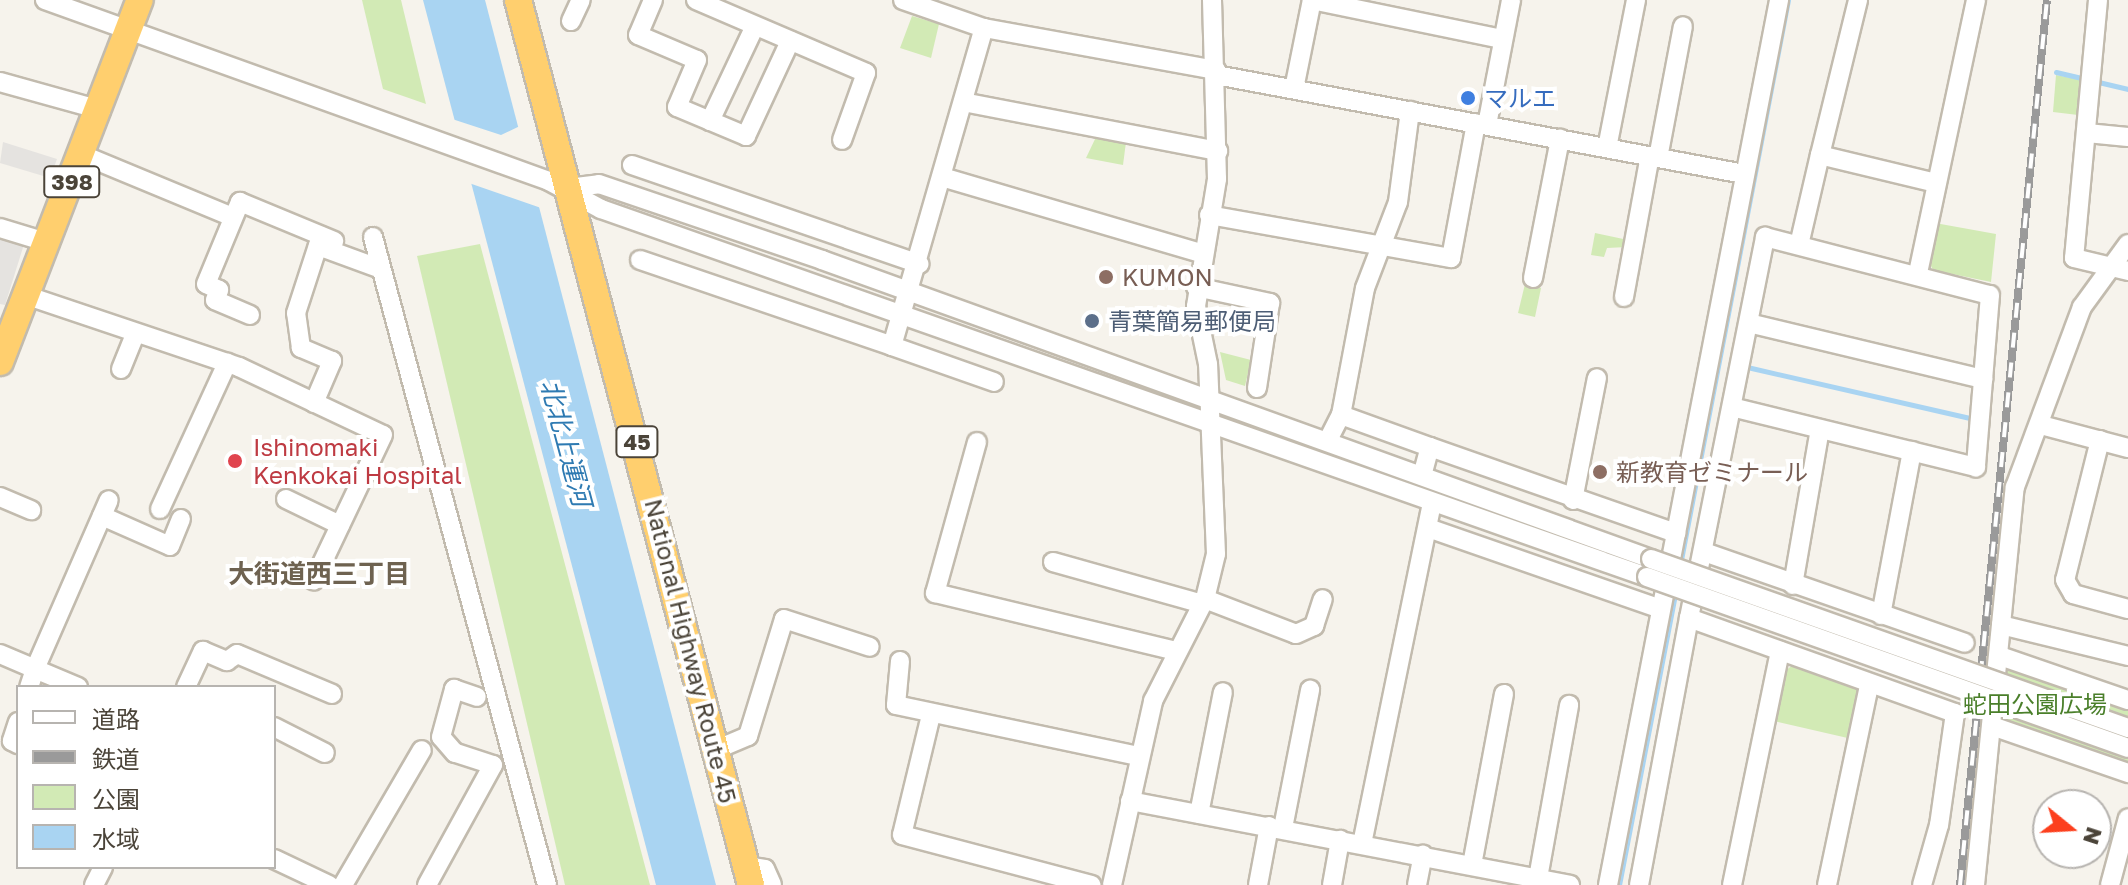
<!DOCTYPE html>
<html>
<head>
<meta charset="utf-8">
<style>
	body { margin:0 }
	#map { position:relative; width:2128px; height:885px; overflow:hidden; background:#f6f3ec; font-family:"Golos Text","Noto Sans JP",sans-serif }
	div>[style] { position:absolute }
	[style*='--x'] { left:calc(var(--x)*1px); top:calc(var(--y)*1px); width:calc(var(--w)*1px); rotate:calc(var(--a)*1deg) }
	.green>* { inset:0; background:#d2eab5 }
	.parking>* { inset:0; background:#e5e3e0 }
	.water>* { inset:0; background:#a9d4f2 }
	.pier>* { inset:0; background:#f6f3ec }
	.stream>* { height:5px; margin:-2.5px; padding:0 2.5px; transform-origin:2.5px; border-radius:2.5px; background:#a9d4f2 }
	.roads { filter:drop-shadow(2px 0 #c2bbae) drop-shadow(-2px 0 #c2bbae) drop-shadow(0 2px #c2bbae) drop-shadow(0 -2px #c2bbae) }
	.minor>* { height:18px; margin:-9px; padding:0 9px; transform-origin:9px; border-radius:9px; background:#fff }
	.highway>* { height:26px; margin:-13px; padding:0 13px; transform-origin:13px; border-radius:13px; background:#ffcf6e }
	.rail>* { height:8px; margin-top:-4px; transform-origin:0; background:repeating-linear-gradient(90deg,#fff 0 15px,#9a9a9a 0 30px); box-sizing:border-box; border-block:2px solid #9a9a9a }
	.bridges { filter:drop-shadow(2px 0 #c2bbae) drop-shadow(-2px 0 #c2bbae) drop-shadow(0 2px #c2bbae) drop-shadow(0 -2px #c2bbae) }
	.minor-bridge>* { height:18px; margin:-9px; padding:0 9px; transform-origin:9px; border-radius:9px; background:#fff }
	.dots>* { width:22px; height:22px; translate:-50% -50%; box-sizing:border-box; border:4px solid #fff; border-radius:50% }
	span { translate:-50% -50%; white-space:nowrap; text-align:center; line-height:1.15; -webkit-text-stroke:8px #fff; paint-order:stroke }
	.shield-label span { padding:2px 6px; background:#fff; border:2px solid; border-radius:6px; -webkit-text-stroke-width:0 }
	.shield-label { font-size:22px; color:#4b4439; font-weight:700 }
	.shop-label { font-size:24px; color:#366cbe }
	.left { translate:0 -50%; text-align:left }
	.education-label { font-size:24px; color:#785e54 }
	.service-label { font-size:24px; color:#4e5e75 }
	.health-label { font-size:24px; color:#be3a42 }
	.street-label { font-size:24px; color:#4b4439 }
	.park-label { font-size:24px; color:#4a7f2a }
	.water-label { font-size:26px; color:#2e7ab2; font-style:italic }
	.neighbourhood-label { font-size:26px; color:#6e6250; font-weight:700 }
	.legend { position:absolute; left:16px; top:685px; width:260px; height:184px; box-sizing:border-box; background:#fff; border:2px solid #b7b4b0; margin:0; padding:10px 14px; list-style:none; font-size:24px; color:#4b4439 }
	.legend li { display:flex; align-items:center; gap:16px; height:40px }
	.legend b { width:40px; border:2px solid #b7b4b0 }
	.north { position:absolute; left:2032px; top:789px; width:80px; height:80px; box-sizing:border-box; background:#fff; border:2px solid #b7b4b0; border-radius:50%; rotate:108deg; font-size:22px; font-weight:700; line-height:32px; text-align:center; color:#4b4439 }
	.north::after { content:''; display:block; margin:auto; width:28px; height:36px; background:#fc3f1d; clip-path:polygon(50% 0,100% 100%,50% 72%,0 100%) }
</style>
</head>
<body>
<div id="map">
	<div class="green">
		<div style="clip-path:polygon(362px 0,401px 0,426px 104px,383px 89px)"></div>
		<div style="clip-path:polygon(912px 16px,939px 24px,931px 58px,900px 48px)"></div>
		<div style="clip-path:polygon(2056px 75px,2082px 80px,2078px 115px,2053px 112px)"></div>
		<div style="clip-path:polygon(1096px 137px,1126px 142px,1123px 165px,1086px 158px)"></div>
		<div style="clip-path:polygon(1935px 223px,1996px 234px,1991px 282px,1933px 270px,1927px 258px)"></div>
		<div style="clip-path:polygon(1595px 233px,1628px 240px,1627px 247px,1607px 248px,1604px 257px,1591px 255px)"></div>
		<div style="clip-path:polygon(480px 244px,650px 885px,565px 885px,417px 256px)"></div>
		<div style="clip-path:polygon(1525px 284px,1541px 288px,1535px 317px,1518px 313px)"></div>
		<div style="clip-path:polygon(1220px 352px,1251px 360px,1245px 386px,1226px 380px)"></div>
		<div style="clip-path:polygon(1794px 664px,1855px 686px,1861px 697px,1852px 739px,1774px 721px,1785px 671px)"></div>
		<div style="clip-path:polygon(2007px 664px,2128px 707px,2128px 767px,1997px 722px)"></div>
	</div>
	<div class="parking">
		<div style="clip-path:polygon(3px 142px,57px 159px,50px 178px,0 163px)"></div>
		<div style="clip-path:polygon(0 235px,25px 241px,5px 305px,0 304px)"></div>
	</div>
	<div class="water">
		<div style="clip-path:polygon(423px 0,485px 0,716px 885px,656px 885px)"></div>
	</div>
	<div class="pier">
		<div style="clip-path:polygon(449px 118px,501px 135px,522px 125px,544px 209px,466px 182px)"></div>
	</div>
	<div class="stream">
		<div style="--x:2056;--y:72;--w:74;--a:13.3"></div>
		<div style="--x:1747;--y:367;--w:233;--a:12.9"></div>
		<div style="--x:1680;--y:565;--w:575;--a:-79.18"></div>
		<div style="--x:1619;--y:885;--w:300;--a:-79.1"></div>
	</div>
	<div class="roads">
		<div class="minor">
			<div style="--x:45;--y:0;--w:536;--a:19.75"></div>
			<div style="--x:549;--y:181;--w:59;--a:28.3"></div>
			<div style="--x:601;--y:209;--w:1109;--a:19.38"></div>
			<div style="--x:653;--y:0;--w:38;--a:113"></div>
			<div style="--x:638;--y:35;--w:64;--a:23"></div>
			<div style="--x:697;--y:60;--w:51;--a:113.1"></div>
			<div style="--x:677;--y:107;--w:75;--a:22.8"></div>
			<div style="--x:746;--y:136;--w:105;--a:-65.1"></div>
			<div style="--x:696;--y:0;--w:185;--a:23.2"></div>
			<div style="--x:866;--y:73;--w:71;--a:109.7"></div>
			<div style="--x:903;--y:0;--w:86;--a:19.1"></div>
			<div style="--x:984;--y:28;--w:236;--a:10.3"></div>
			<div style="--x:1312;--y:0;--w:194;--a:11.6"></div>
			<div style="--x:2098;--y:0;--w:259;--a:95.3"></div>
			<div style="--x:2074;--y:258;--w:56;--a:13.5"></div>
			<div style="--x:571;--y:21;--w:23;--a:-65"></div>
			<div style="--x:1216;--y:75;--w:537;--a:10.62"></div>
			<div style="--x:0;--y:82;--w:105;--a:15.5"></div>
			<div style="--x:1294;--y:89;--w:91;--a:-78.6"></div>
			<div style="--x:963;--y:102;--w:260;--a:10.9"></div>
			<div style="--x:710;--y:121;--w:105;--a:-64.7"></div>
			<div style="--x:1487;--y:125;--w:127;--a:-79.1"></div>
			<div style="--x:2087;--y:133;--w:41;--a:5.6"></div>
			<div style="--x:1607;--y:148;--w:151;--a:-78.9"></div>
			<div style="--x:83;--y:155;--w:162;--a:22.5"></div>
			<div style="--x:1820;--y:155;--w:160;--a:-76.2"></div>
			<div style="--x:1658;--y:158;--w:134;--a:-79.3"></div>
			<div style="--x:632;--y:165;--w:304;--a:19"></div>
			<div style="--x:942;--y:177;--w:270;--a:16.4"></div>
			<div style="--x:568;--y:188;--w:31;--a:-7"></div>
			<div style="--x:599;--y:184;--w:236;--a:18.8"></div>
			<div style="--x:822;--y:260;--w:881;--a:19.83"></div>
			<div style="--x:1209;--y:215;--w:246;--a:10.1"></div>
			<div style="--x:1451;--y:258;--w:137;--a:-79.5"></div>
			<div style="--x:0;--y:228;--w:48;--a:16.9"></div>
			<div style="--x:373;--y:237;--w:671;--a:74.97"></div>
			<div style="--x:1799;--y:245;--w:92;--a:-76.9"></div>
			<div style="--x:1820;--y:155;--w:119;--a:13.6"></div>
			<div style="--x:318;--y:246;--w:67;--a:20.1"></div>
			<div style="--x:640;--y:260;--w:266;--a:18.8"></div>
			<div style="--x:892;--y:346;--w:331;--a:-73.9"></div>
			<div style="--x:1918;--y:273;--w:279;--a:-78"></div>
			<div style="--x:1533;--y:278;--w:142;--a:-79"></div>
			<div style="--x:1196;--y:287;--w:76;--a:12.2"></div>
			<div style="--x:1270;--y:303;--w:86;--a:98.7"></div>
			<div style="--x:25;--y:295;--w:226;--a:18.6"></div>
			<div style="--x:239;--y:367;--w:159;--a:25.3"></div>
			<div style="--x:383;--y:435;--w:161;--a:115.4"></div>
			<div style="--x:1624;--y:297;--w:143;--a:-79.6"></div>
			<div style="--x:250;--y:315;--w:38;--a:-157"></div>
			<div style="--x:215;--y:300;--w:11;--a:-68"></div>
			<div style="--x:219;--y:290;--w:14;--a:-155"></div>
			<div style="--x:206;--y:284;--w:89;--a:-67.5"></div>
			<div style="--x:240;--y:202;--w:102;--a:22.5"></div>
			<div style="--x:1749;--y:323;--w:241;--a:13.5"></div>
			<div style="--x:892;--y:346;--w:108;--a:19.4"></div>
			<div style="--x:121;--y:369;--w:38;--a:-68"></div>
			<div style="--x:314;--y:403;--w:46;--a:-66.8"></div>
			<div style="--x:332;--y:361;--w:34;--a:-157"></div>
			<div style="--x:301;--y:348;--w:35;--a:-98"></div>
			<div style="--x:296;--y:313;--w:81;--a:-72"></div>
			<div style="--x:1341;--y:415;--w:95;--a:19.8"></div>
			<div style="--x:2041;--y:425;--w:90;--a:14.8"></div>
			<div style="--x:1328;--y:440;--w:28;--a:-63"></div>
			<div style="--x:1341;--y:415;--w:129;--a:-79.3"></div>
			<div style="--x:1365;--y:288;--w:92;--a:-69"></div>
			<div style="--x:1398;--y:202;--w:92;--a:-82.5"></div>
			<div style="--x:2100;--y:440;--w:144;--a:104"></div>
			<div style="--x:2065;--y:580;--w:16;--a:60"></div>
			<div style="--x:2073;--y:594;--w:57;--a:15.3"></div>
			<div style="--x:977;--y:442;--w:157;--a:105.5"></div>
			<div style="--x:935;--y:593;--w:248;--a:13.5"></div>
			<div style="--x:1422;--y:476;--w:30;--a:-75"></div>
			<div style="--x:1430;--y:447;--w:261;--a:19.3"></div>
			<div style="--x:0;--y:497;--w:34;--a:23"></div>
			<div style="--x:286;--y:499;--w:60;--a:25.7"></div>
			<div style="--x:1573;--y:500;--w:124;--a:-78.9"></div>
			<div style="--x:160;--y:509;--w:161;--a:-65.3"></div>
			<div style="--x:102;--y:516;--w:74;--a:23.8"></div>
			<div style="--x:170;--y:546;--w:29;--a:-68"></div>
			<div style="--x:1428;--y:528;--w:246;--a:19.2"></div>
			<div style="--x:1704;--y:552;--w:276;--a:19.2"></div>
			<div style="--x:1053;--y:562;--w:155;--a:15.7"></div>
			<div style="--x:1793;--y:585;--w:158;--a:-80.2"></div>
			<div style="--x:1205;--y:599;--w:97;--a:21"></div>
			<div style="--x:1296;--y:634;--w:20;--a:-24"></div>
			<div style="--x:1314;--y:626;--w:28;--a:-72"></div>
			<div style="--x:1881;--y:615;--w:167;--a:-79.3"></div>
			<div style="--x:1689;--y:618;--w:282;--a:19.7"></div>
			<div style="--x:1955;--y:713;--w:113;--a:98.1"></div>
			<div style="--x:1939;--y:825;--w:62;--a:105.8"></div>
			<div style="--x:2001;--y:625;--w:131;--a:13.7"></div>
			<div style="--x:0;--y:654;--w:38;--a:23"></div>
			<div style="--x:35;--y:669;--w:19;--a:108"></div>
			<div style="--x:2000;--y:656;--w:135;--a:19"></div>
			<div style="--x:900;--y:661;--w:44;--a:95.2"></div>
			<div style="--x:896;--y:705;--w:248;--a:11.9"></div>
			<div style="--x:78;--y:687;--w:47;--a:-157.3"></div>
			<div style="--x:35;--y:669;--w:184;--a:-66.4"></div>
			<div style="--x:186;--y:687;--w:40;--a:-65"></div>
			<div style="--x:203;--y:651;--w:26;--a:23"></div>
			<div style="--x:227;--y:661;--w:12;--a:-35"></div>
			<div style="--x:237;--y:654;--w:103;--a:22.8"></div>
			<div style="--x:931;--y:715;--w:123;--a:103.6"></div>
			<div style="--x:902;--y:835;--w:196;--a:14.8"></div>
			<div style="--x:18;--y:722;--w:20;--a:108"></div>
			<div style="--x:12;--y:741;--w:7;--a:27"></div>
			<div style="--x:1992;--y:726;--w:144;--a:19.1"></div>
			<div style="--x:274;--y:727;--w:57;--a:27"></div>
			<div style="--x:715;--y:750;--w:36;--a:-23"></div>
			<div style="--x:748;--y:736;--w:122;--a:-72.9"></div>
			<div style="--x:784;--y:619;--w:90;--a:18"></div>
			<div style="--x:1130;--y:801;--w:448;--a:10.8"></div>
			<div style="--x:1199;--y:814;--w:124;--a:-78.9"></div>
			<div style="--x:1283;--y:828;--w:141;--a:-78.9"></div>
			<div style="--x:1362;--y:844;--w:349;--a:-78.4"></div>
			<div style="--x:274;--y:859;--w:61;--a:25.3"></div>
			<div style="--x:1472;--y:865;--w:174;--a:-79.4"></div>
			<div style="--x:746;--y:866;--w:19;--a:9"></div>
			<div style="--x:765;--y:869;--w:17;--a:66"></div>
			<div style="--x:1538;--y:878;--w:176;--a:-79.8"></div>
			<div style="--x:94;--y:885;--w:20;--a:-63"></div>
			<div style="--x:343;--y:885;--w:156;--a:-59.7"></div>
			<div style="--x:427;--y:885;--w:137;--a:-61.2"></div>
			<div style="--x:493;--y:765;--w:40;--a:-162"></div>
			<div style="--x:455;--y:753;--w:21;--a:-131"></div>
			<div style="--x:441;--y:737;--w:50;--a:-74.8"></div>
			<div style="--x:454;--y:689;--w:24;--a:19"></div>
			<div style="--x:1112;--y:885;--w:189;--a:-77.4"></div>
			<div style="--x:1153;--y:701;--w:114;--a:-63"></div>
			<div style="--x:1205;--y:599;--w:46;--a:-76.3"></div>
			<div style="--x:1216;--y:554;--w:190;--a:-92.4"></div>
			<div style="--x:1208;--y:364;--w:59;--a:-101.7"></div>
			<div style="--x:1196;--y:306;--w:129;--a:-80.6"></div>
			<div style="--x:1217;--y:179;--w:179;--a:-91.6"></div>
			<div style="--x:1258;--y:885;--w:60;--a:-79.4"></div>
			<div style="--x:1332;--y:885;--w:46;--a:-79.9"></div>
			<div style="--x:1417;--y:885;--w:31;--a:-79"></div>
			<div style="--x:1608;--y:885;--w:901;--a:-79.06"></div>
			<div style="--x:1639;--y:885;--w:272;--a:-79.4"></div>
			<div style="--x:1689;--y:618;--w:389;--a:-78.7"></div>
			<div style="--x:1765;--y:237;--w:232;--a:14.5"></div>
			<div style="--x:1990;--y:295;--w:173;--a:94.7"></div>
			<div style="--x:1976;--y:467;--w:251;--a:-166.2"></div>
			<div style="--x:1732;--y:885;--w:239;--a:-78.4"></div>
			<div style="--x:1827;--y:885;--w:204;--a:-78.1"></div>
			<div style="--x:1975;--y:885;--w:400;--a:-84.3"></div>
			<div style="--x:2015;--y:487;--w:192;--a:-69.6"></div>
			<div style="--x:2082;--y:307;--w:78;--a:-53.9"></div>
			<div style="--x:2110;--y:885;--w:69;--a:-75"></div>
		</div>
		<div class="highway">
			<div style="--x:518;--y:0;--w:915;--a:75.25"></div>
			<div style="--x:0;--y:362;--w:388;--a:-68.9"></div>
		</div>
	</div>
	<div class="rail">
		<div style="--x:1960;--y:885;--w:889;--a:-84.39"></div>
	</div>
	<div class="bridges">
		<div class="minor-bridge">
			<div style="--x:1651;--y:559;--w:506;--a:19.51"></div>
			<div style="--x:1647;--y:577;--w:510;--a:19.57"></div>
		</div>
	</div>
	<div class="dots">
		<div style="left:1468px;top:98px;background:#3f7fe0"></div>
		<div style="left:1106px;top:277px;background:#8d6e63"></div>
		<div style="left:1092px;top:321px;background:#5c6f8a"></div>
		<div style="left:235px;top:461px;background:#e0444e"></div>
		<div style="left:1600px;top:472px;background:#8d6e63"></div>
	</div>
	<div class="shield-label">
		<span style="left:72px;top:182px">398</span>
		<span style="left:637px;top:442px">45</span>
	</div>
	<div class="shop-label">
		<span class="left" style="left:1484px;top:98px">マルエ</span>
	</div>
	<div class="education-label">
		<span class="left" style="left:1122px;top:277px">KUMON</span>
		<span class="left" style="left:1616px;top:472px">新教育ゼミナール</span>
	</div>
	<div class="service-label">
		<span class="left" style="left:1108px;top:321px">青葉簡易郵便局</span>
	</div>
	<div class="health-label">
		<span class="left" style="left:253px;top:461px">Ishinomaki<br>Kenkokai Hospital</span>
	</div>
	<div class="street-label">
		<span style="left:691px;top:651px;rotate:76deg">National Highway Route 45</span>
	</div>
	<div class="park-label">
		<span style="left:2035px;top:704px">蛇田公園広場</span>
	</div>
	<div class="water-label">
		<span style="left:566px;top:443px;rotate:75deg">北北上運河</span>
	</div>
	<div class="neighbourhood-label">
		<span style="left:319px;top:574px">大街道西三丁目</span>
	</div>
	<ul class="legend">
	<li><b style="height:10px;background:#fff"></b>道路</li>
	<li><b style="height:10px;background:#9a9a9a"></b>鉄道</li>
	<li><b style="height:22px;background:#d2eab5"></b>公園</li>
	<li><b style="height:22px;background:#a9d4f2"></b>水域</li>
	</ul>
	<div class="north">N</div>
</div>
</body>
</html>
